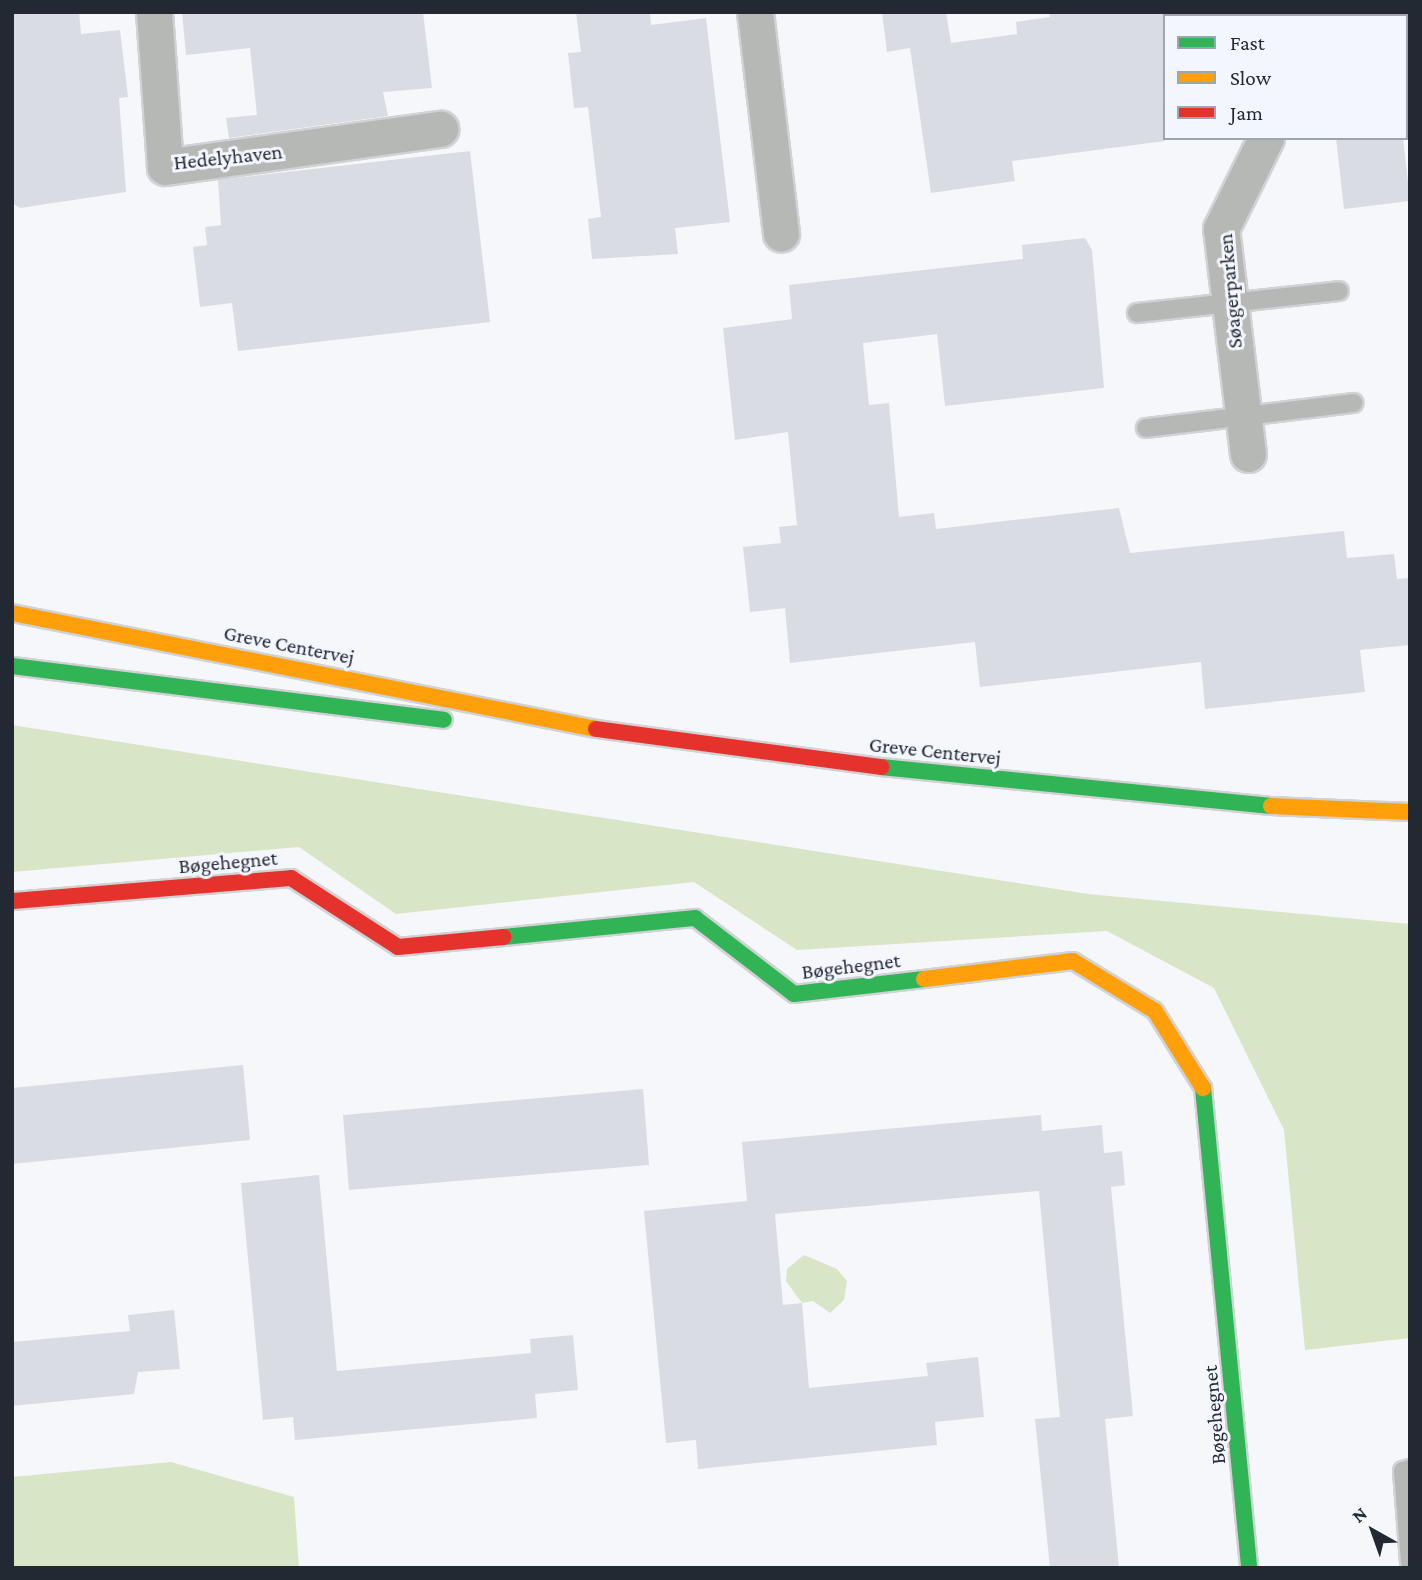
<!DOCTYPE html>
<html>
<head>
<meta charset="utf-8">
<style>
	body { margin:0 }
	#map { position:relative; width:1422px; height:1580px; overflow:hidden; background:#f5f7fa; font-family:"Crimson Pro",serif }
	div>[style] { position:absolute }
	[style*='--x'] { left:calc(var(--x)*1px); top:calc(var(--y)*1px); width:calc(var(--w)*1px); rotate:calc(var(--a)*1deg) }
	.green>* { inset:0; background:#d8e6c7 }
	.building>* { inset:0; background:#d9dde3 }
	.roads { filter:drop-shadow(2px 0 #d0d2d5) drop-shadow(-2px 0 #d0d2d5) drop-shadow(0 2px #d0d2d5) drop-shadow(0 -2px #d0d2d5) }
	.lane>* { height:18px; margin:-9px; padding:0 9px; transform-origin:9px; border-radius:9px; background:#b6b8b6 }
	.street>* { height:35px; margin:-17.5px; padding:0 17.5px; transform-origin:17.5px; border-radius:17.5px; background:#b6b8b6 }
	.fast>* { height:16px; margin:-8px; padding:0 8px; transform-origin:8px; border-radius:8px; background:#30b455 }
	.slow>* { height:16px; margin:-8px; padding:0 8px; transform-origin:8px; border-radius:8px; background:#ff9f0a }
	.jam>* { height:16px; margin:-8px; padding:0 8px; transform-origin:8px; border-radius:8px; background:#e5322d }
	span { translate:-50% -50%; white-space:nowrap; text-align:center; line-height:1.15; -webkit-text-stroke:6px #f3f6fc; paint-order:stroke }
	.street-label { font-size:21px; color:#232933 }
	.frame { position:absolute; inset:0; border:14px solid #232933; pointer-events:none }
	.legend { position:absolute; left:1163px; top:14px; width:245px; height:126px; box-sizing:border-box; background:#f3f6fc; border:2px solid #a0a4ac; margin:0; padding:9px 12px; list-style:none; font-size:21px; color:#232933 }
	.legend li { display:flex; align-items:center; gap:14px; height:35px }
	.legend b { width:35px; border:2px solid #a0a4ac }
	.north { position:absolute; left:1338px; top:1496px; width:70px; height:70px; -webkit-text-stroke:5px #f3f6fc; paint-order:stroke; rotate:320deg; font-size:19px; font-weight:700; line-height:28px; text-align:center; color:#232933 }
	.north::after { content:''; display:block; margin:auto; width:24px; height:32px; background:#232933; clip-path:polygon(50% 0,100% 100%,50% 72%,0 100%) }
</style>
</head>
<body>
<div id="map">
	<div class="green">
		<div style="clip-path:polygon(12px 725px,1088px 894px,1410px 924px,1410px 1338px,1305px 1350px,1284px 1130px,1214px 988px,1107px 931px,797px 950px,694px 882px,396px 914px,299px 847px,12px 872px)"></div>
		<div style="clip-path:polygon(804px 1255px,837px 1269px,847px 1281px,844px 1300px,830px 1313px,813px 1301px,802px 1303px,786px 1281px,787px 1269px)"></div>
		<div style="clip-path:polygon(171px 1462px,294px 1497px,299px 1568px,12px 1568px,12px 1477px)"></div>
	</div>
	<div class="building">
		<div style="clip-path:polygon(12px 12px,79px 12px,81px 34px,120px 30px,128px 97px,119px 98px,126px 192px,20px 208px,12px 203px)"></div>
		<div style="clip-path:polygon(182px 12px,423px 12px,432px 88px,383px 92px,388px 116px,229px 138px,226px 118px,257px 115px,250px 48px,186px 55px)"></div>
		<div style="clip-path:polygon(576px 12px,650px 12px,651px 25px,706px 18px,730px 222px,675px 228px,678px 254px,592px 259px,588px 219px,601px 217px,588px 107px,574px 108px,568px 53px,581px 52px)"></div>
		<div style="clip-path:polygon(882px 12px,946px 12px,951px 43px,1017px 34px,1016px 22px,1050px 17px,1049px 12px,1165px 12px,1165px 141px,1012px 161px,1015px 181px,931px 193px,910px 48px,887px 52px)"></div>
		<div style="clip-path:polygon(1336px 138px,1403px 138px,1410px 201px,1344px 209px)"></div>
		<div style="clip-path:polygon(470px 151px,490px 322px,238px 351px,232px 303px,200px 307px,193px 247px,207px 245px,205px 227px,221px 225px,218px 180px)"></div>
		<div style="clip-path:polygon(1085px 238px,1092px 250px,1104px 388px,945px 406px,937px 334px,863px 343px,869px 405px,889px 403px,899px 517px,934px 513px,936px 529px,1119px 508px,1130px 553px,1344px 531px,1347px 558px,1394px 554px,1397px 579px,1410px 578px,1410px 645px,1360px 650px,1365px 692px,1205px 709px,1201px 662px,980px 687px,975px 642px,790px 663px,785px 608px,750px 612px,743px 547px,781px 543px,779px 527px,797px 525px,788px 432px,735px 440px,723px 328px,792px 319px,789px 285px,1023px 259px,1022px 245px)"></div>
		<div style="clip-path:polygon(243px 1065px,250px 1140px,12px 1164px,12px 1088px)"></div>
		<div style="clip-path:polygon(643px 1089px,649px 1165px,349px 1190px,343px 1115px)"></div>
		<div style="clip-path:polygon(1041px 1115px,1042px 1131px,1102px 1125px,1104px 1153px,1122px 1151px,1125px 1185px,1111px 1187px,1133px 1416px,1105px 1419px,1119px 1568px,1050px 1568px,1035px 1419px,1060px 1417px,1039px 1191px,775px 1214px,783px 1305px,802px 1303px,809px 1388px,928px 1376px,926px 1363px,978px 1357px,984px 1417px,935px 1422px,937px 1445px,698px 1469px,696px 1440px,666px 1443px,644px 1211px,747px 1201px,742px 1142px)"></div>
		<div style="clip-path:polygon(319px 1175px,337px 1371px,531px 1353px,530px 1339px,573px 1335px,578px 1390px,535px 1394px,537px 1418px,295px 1440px,293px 1417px,263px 1420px,241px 1183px)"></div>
		<div style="clip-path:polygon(174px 1310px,180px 1369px,138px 1372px,134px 1394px,12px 1406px,12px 1342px,130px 1331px,128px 1315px)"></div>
	</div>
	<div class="roads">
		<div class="lane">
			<div style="--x:1137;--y:313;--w:203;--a:-6.2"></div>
			<div style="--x:1146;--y:428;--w:209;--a:-6.9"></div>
			<div style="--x:1410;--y:1469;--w:7;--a:164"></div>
			<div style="--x:1403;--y:1471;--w:91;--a:85.6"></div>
		</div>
		<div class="street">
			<div style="--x:154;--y:12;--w:155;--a:85.9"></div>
			<div style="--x:165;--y:167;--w:278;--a:-7.9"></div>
			<div style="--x:755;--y:12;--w:223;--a:83.3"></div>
			<div style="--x:1249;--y:12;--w:4;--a:76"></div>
			<div style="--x:1248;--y:454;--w:227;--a:-96.8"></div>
			<div style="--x:1221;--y:229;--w:102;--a:-63.7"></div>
		</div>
		<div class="fast">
			<div style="--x:12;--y:666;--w:435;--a:7.1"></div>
			<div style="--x:881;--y:767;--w:392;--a:5.7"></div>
			<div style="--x:504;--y:937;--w:192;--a:-5.7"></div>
			<div style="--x:695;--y:918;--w:125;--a:37.5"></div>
			<div style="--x:794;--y:994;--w:131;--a:-6.6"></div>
			<div style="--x:1203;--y:1088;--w:482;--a:84.5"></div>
		</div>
		<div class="slow">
			<div style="--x:12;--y:613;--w:595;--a:11.23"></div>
			<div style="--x:1271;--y:806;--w:139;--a:2.5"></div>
			<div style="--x:924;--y:979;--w:150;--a:-6.9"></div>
			<div style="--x:1073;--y:961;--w:96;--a:31.4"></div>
			<div style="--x:1155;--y:1011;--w:91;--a:58.1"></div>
		</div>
		<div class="jam">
			<div style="--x:596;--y:729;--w:288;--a:7.6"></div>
			<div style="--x:12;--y:901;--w:280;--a:-4.7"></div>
			<div style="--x:291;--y:878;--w:127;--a:32.8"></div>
			<div style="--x:398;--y:947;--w:106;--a:-5.4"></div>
		</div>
	</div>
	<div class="street-label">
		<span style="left:228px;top:157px;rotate:-6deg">Hedelyhaven</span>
		<span style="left:1230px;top:291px;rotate:-95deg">Søagerparken</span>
		<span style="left:289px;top:645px;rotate:11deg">Greve Centervej</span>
		<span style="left:935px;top:751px;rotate:6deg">Greve Centervej</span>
		<span style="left:228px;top:862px;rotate:-5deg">Bøgehegnet</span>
		<span style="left:851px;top:966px;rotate:-7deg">Bøgehegnet</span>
		<span style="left:1214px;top:1415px;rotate:-95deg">Bøgehegnet</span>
	</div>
	<div class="frame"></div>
	<ul class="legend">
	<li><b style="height:9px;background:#30b455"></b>Fast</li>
	<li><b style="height:9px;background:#ff9f0a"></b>Slow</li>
	<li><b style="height:9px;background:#e5322d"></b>Jam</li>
	</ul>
	<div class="north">N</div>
</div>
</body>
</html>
